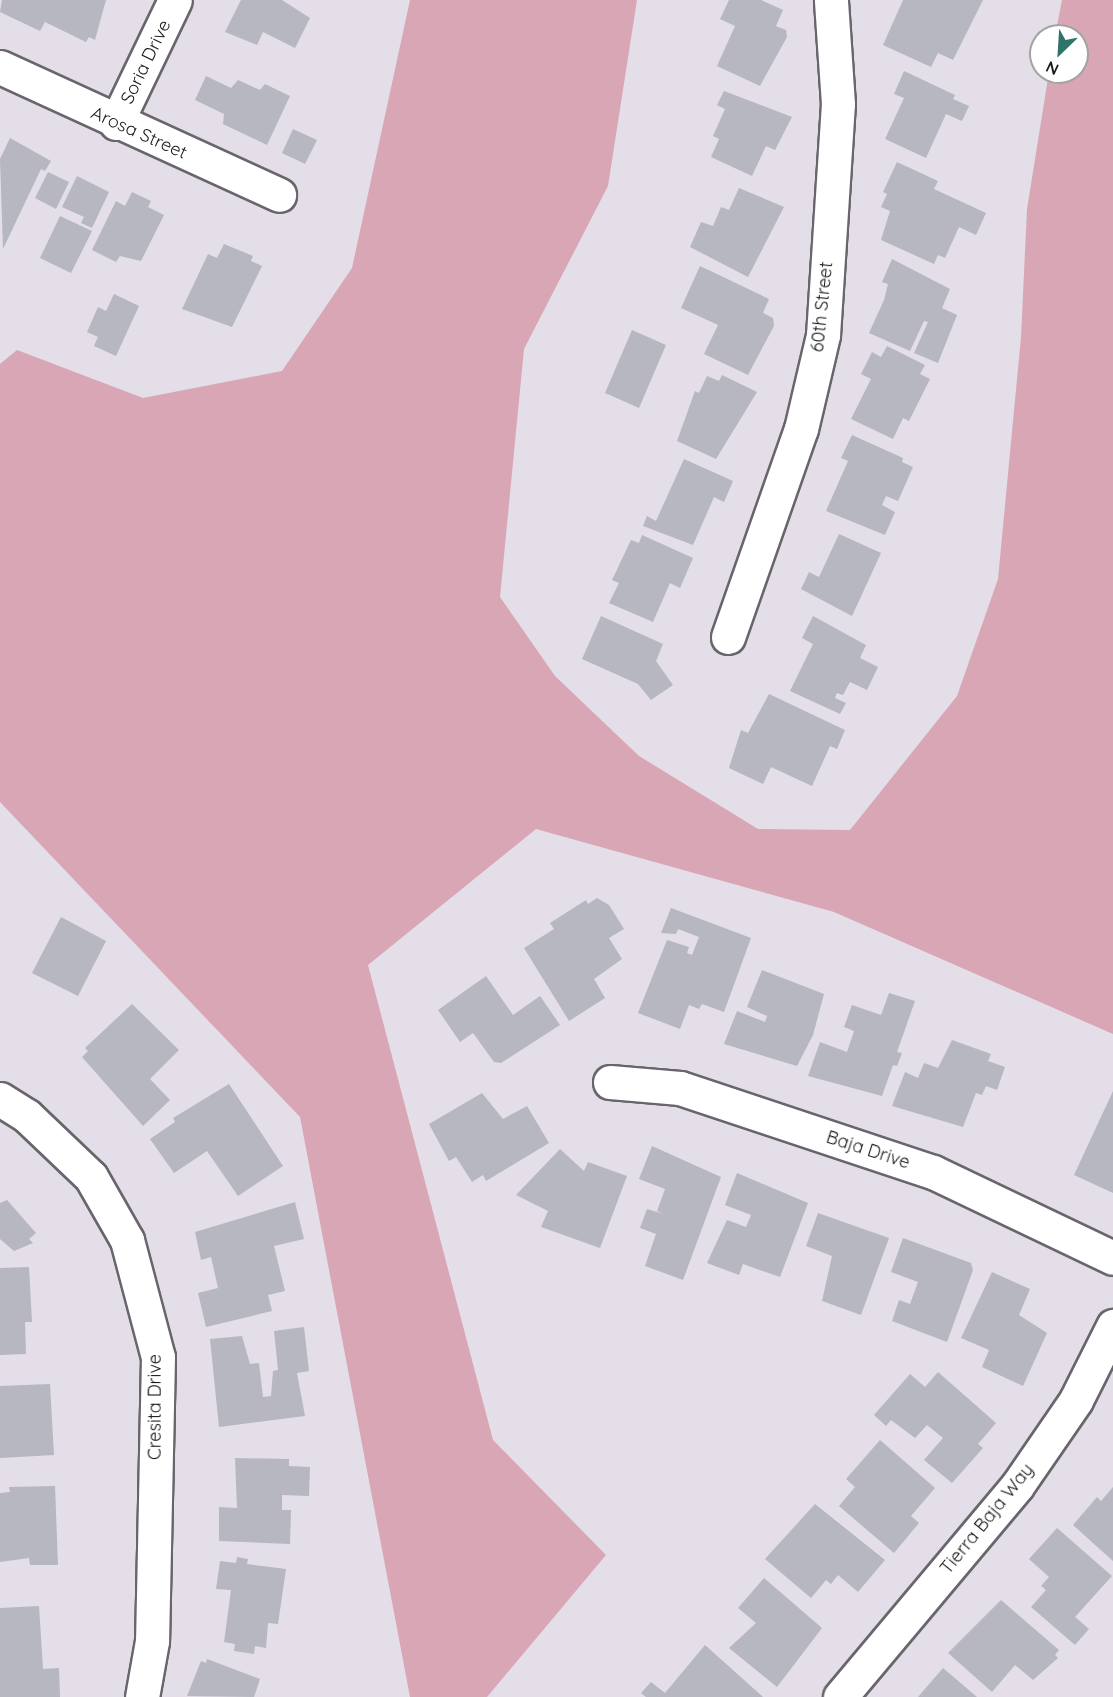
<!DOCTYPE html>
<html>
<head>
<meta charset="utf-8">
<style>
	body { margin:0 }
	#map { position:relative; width:1113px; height:1697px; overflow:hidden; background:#e3dee8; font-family:Quicksand,sans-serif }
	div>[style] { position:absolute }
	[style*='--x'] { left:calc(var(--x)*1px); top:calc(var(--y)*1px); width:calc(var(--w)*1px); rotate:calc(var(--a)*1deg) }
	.green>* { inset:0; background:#d9a6b6 }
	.building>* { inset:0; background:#b6b7c1 }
	.roads { filter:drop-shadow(2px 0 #69656d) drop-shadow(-2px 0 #69656d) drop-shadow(0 2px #69656d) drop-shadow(0 -2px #69656d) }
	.minor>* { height:33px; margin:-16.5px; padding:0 16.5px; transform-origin:16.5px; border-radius:16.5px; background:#fff }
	span { translate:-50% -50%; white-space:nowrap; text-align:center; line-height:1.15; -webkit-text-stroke:6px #fff; paint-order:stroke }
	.street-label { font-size:18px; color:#19181b }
	.north { position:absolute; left:1029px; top:24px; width:60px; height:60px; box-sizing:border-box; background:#fff; border:2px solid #a3a3a4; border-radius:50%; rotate:205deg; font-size:16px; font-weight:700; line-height:24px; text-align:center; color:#19181b }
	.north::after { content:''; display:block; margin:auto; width:21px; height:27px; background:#2e7469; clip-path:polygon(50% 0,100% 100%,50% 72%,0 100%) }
</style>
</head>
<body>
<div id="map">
	<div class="green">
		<div style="clip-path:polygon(410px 0,637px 0,608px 186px,524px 349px,500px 597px,555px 676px,639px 756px,758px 829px,850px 830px,957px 696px,998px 579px,1021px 337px,1027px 209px,1049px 72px,1077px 72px,1077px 36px,1055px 36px,1062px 0,1113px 0,1113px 1034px,834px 912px,536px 829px,368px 965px,493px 1440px,606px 1555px,487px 1697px,410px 1697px,300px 1117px,0 802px,0 364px,17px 350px,143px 398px,282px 371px,352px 268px)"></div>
	</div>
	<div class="building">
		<div style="clip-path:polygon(2px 0,106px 0,95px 40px,89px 37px,86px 42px,45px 22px,40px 31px,0 12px)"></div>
		<div style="clip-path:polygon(241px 0,282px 0,310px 18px,295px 48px,263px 32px,257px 45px,225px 32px)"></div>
		<div style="clip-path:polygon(729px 0,761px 0,783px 10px,776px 26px,786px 30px,787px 37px,760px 86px,717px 66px,735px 26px,720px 19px)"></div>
		<div style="clip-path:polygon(903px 0,983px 0,953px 60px,938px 53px,931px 67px,883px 45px)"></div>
		<div style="clip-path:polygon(904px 71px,955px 95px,953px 99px,969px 106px,962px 121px,946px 114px,926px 158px,885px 139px,904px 98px,894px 94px)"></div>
		<div style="clip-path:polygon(206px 76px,231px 88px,238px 80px,260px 90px,265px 84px,290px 96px,267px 145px,223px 124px,224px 114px,195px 100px)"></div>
		<div style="clip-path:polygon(724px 91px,792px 117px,775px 150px,766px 146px,752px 176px,711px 157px,719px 139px,713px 136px,725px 109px,717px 105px)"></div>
		<div style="clip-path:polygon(293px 129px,317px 140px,305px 164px,282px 153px)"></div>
		<div style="clip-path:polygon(10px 138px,51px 161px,45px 171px,41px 169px,3px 249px,0 159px)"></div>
		<div style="clip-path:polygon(897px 162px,938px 181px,934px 189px,986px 213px,976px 235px,959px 227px,945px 258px,938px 255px,934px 264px,881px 240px,890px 211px,881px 207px,887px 194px,883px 192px)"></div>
		<div style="clip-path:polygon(48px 172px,69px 182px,56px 209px,35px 198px)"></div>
		<div style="clip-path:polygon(77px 176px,109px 192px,92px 228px,81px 223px,84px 217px,62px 207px)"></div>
		<div style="clip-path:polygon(739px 188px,784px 207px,748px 277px,690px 247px,701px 222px,713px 226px,721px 207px,729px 210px)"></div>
		<div style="clip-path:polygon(132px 192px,151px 201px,148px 207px,164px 215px,141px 261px,120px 256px,116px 262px,92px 250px,116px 201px,125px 206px)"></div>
		<div style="clip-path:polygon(60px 216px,92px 231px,71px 273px,40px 258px)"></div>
		<div style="clip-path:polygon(224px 244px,253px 256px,251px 261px,262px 266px,232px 327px,182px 309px,208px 254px,217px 258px)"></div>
		<div style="clip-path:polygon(892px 259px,950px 289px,942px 308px,957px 315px,938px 363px,914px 353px,928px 322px,924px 321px,910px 351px,869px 333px,884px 300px,888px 284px,882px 282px)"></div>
		<div style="clip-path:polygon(700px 266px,769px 299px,763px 313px,773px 318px,774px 326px,748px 375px,704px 354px,718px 325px,681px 308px)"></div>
		<div style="clip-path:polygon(114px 294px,139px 306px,116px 356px,94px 346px,98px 337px,87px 332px,98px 307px,106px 311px)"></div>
		<div style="clip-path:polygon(632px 330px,666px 345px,639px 408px,605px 393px)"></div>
		<div style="clip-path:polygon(887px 346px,925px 365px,920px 374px,930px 379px,909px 421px,903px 418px,893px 439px,851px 419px,871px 379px,861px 374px,872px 352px,881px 357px)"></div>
		<div style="clip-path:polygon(722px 375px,757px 392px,716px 459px,677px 441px,695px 391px,699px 393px,707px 376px,719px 381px)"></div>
		<div style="clip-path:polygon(852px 435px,903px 458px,902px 462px,913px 467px,898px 501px,886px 496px,882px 505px,895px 512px,885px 535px,826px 511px,848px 461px,841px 458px)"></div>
		<div style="clip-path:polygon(684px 459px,733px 481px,724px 502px,714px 497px,693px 545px,643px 526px,647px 516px,656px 521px)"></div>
		<div style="clip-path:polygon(839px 534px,881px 553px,852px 616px,801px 589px,809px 572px,819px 577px)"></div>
		<div style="clip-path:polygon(642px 535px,693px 558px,680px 588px,670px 583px,653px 622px,609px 603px,619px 583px,612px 580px,631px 540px,639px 543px)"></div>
		<div style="clip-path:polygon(601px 616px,663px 644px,656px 661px,673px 685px,651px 700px,638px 684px,582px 659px)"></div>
		<div style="clip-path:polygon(813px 616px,866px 645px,860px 658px,878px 667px,867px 690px,850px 682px,843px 695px,837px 693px,835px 698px,846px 703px,840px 714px,790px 691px,813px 644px,802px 638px)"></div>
		<div style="clip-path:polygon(769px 694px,845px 730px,837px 749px,830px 746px,812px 786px,771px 767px,763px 784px,729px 768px,741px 730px,748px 733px)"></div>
		<div style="clip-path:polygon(597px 898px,609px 905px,624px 929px,609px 938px,622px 959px,594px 979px,605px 998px,569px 1021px,524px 948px,554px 929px,550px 923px,586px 900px,588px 904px)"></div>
		<div style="clip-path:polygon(671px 908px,751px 938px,724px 1012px,702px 1004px,699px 1009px,689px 1005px,680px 1029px,638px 1013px,667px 940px,689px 947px,687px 953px,692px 955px,699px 937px,678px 929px,676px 934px,661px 933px)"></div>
		<div style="clip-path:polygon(61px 917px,106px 941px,78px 996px,32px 973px)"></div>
		<div style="clip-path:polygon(762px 970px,824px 994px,813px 1035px,797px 1066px,724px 1044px,737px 1011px,765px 1022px,767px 1016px,747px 1007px)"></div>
		<div style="clip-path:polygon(486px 976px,513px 1015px,540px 996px,560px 1025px,501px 1063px,494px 1062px,473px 1033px,460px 1042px,438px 1010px)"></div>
		<div style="clip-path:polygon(889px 993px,915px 1001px,897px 1052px,902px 1053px,897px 1066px,893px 1065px,882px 1096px,808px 1076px,820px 1042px,847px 1052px,854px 1031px,844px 1027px,852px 1005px,881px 1015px)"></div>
		<div style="clip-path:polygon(132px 1004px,179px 1050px,150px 1079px,170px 1100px,143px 1126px,82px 1057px,88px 1051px,85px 1048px)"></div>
		<div style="clip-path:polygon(952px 1040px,991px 1054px,988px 1061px,1005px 1067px,997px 1090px,986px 1086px,982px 1095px,976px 1093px,963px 1127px,892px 1106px,905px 1072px,918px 1078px,924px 1063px,938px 1068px)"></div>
		<div style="clip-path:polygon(229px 1084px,283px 1166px,238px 1196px,207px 1151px,174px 1173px,150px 1139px,175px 1122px,173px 1118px)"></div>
		<div style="clip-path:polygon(1113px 1091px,1113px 1193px,1074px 1175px)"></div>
		<div style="clip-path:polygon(482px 1093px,503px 1119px,527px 1106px,549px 1143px,486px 1181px,483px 1175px,472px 1182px,456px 1157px,449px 1161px,429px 1124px)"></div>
		<div style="clip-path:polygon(652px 1146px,721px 1177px,683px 1280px,645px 1266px,656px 1234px,640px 1228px,647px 1209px,664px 1214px,657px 1211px,665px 1189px,639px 1179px)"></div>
		<div style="clip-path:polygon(560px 1149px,584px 1171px,588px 1162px,627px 1176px,600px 1248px,541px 1227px,548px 1211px,516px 1195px)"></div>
		<div style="clip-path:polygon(737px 1173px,808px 1203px,780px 1277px,743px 1264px,739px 1275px,707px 1263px,727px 1220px,746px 1227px,751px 1215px,725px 1205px)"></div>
		<div style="clip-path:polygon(7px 1200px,36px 1233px,29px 1239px,33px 1243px,14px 1251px,0 1239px,0 1203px)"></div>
		<div style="clip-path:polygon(295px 1202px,304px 1239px,274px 1246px,285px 1291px,268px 1295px,272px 1311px,206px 1327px,198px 1293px,218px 1288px,211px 1257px,201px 1260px,195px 1232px)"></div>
		<div style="clip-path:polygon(818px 1213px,889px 1238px,861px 1315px,822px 1301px,832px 1256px,806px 1246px)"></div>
		<div style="clip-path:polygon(903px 1238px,971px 1263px,973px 1270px,947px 1342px,892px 1321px,899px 1300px,910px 1304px,918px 1282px,891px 1272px)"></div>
		<div style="clip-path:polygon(29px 1267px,32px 1322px,25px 1322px,26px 1354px,0 1355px,0 1268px)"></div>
		<div style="clip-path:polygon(992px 1272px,1030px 1289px,1019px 1315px,1047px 1333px,1023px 1386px,982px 1367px,989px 1350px,961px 1338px)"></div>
		<div style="clip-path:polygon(304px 1327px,309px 1371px,297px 1373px,305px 1416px,219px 1427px,210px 1339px,242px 1336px,250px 1364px,259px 1363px,263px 1397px,271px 1396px,273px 1371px,278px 1370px,274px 1331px)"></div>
		<div style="clip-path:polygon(938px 1372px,996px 1423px,978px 1444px,983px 1448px,952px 1483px,924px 1460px,943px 1438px,927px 1425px,915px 1438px,891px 1420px,886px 1426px,874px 1415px,910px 1374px,925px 1387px)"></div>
		<div style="clip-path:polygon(50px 1384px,54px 1455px,0 1458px,0 1386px)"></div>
		<div style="clip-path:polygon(880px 1440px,935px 1488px,911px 1516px,919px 1523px,894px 1553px,839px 1506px,855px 1487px,846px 1479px)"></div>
		<div style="clip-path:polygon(235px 1458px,289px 1459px,289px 1466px,310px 1467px,309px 1496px,282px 1495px,282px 1510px,291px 1510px,290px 1544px,219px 1541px,219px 1507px,237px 1508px)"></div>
		<div style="clip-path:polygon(55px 1486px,58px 1565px,30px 1565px,29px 1558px,0 1562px,0 1493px,10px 1492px,9px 1487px)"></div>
		<div style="clip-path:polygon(1113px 1487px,1113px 1561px,1073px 1525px,1097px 1497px,1101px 1501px)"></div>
		<div style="clip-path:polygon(815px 1504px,885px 1560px,858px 1592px,838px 1575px,831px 1584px,826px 1580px,811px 1598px,765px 1559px)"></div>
		<div style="clip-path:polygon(1057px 1528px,1112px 1576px,1075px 1617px,1089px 1629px,1075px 1645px,1031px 1607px,1046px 1590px,1041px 1586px,1049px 1577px,1029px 1559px)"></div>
		<div style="clip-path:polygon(237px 1557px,248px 1559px,247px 1564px,286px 1569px,278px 1624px,268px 1623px,266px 1648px,255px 1646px,254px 1654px,234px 1651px,235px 1644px,224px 1642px,231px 1590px,216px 1589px,220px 1561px,236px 1563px)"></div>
		<div style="clip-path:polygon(764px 1578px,822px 1628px,777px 1687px,729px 1648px,756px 1623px,738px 1608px)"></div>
		<div style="clip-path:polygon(1001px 1600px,1059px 1650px,1055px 1655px,1058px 1658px,1033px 1680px,1015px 1665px,992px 1692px,948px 1653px)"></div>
		<div style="clip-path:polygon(39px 1606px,43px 1669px,59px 1668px,60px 1697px,0 1697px,0 1608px)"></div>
		<div style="clip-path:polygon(705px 1645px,763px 1697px,646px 1697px,641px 1693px,651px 1682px,665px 1693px)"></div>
		<div style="clip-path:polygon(207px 1659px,260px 1679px,254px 1697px,187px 1696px,201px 1661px,206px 1663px)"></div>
		<div style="clip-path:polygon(943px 1668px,977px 1697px,918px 1697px)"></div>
	</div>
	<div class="roads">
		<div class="minor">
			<div style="--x:0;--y:67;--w:307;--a:24.6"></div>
			<div style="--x:116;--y:123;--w:136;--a:-64.4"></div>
			<div style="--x:728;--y:637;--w:220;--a:-70.7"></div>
			<div style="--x:801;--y:429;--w:97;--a:-76.8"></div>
			<div style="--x:823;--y:335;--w:231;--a:-86.3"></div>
			<div style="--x:838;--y:104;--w:104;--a:-93.9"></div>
			<div style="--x:610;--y:1082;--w:70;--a:4.9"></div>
			<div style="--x:680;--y:1088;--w:267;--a:18.4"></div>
			<div style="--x:933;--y:1172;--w:199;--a:25.5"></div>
			<div style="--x:0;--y:1099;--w:32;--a:32"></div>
			<div style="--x:27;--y:1116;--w:88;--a:43.6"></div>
			<div style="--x:91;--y:1177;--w:73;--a:60.3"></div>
			<div style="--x:127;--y:1240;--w:121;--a:75.2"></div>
			<div style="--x:158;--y:1357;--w:284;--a:91.2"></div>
			<div style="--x:152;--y:1641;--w:57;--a:100.1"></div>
			<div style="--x:840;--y:1697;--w:275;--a:-50"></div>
			<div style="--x:1017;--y:1486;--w:104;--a:-55.5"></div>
			<div style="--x:1076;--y:1400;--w:83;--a:-63.4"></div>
		</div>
	</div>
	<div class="street-label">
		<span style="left:146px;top:62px;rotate:-64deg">Soria Drive</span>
		<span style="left:139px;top:133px;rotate:24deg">Arosa Street</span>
		<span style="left:822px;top:307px;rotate:-84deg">60th Street</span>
		<span style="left:868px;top:1150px;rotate:18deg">Baja Drive</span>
		<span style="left:155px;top:1407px;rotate:-90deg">Cresita Drive</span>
		<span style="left:987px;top:1519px;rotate:-51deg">Tierra Baja Way</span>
	</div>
	<div class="north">N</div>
</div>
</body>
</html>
